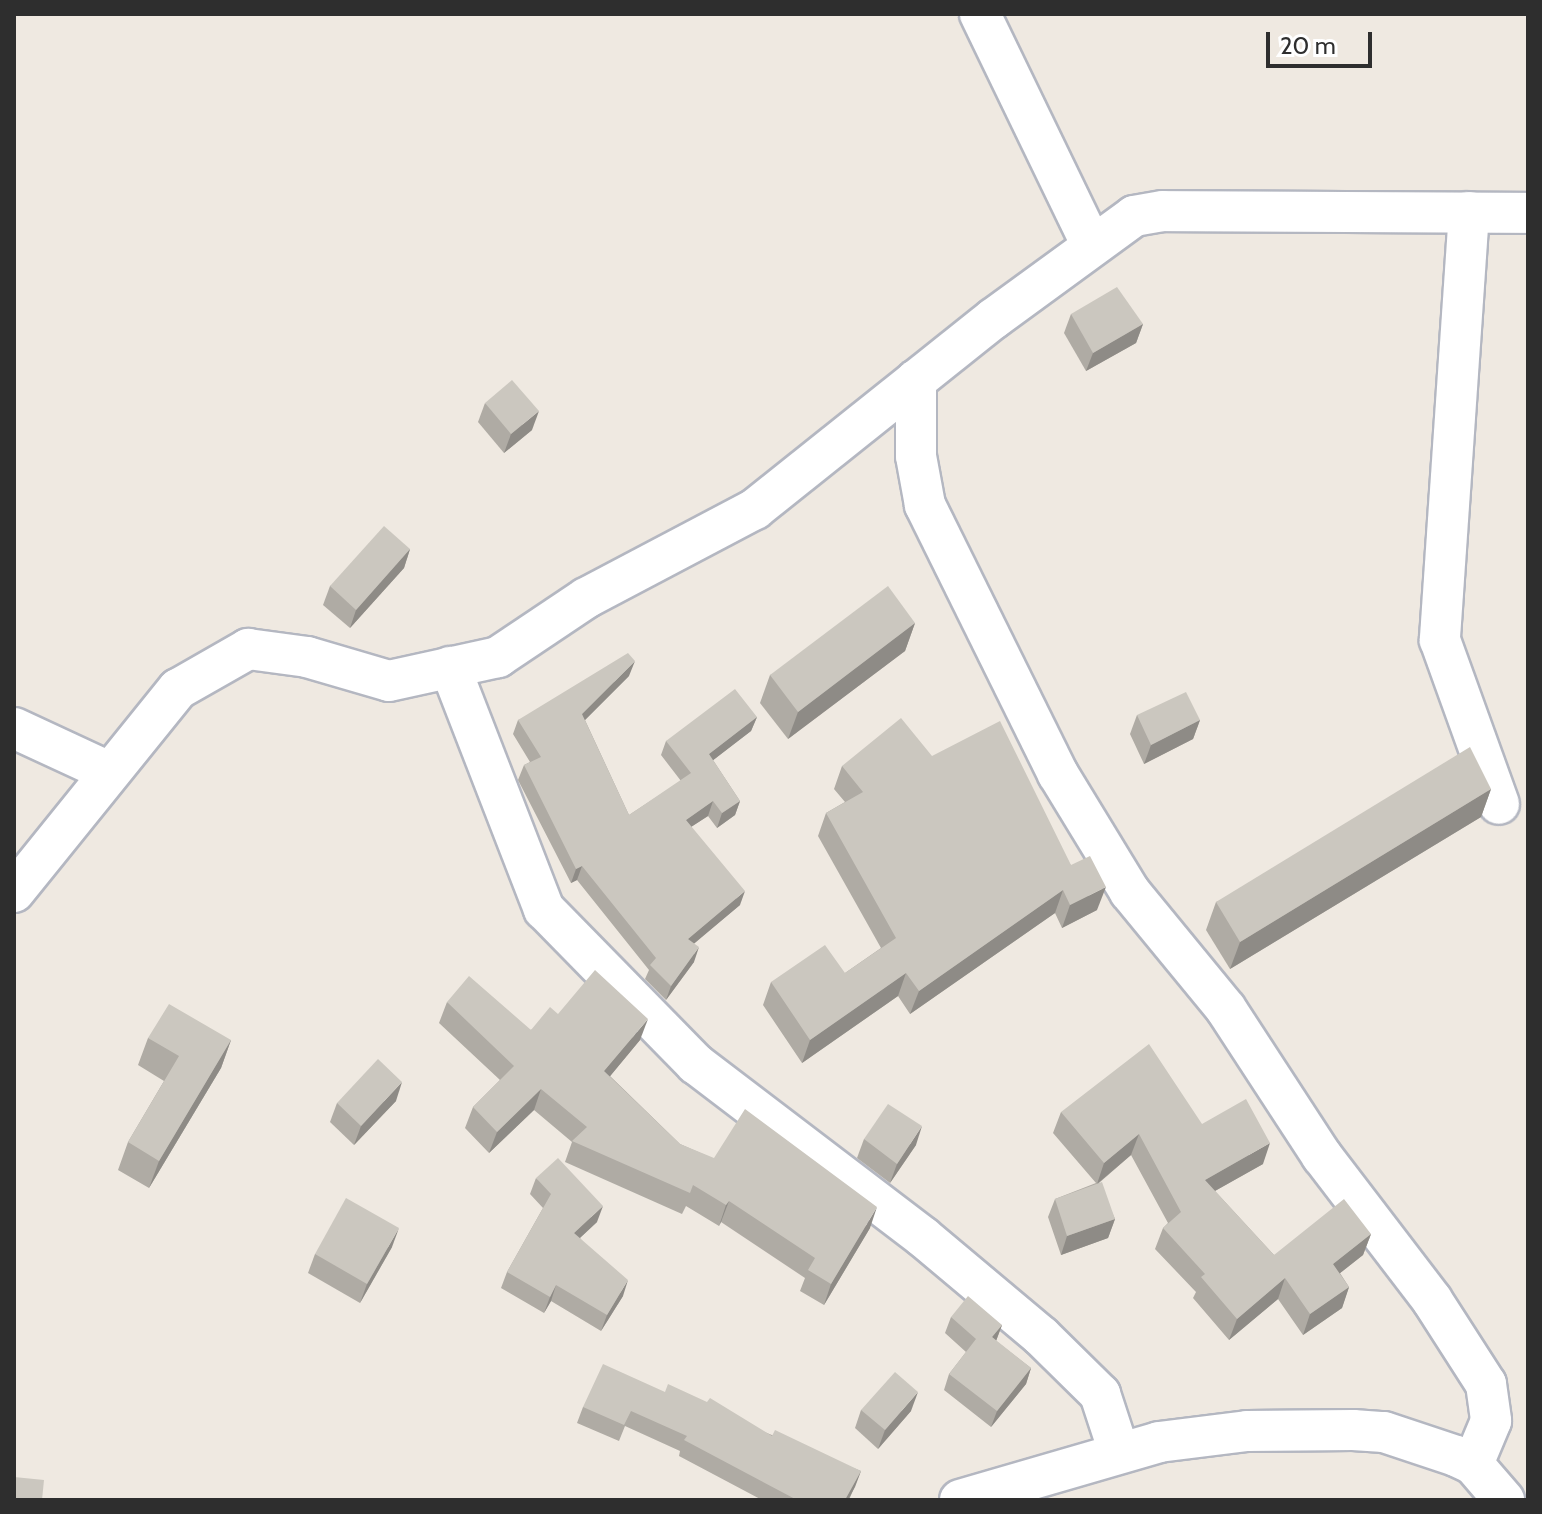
<!DOCTYPE html>
<html>
<head>
<meta charset="utf-8">
<style>
	body { margin:0 }
	#map { position:relative; width:1542px; height:1514px; overflow:hidden; background:#efe9e1; font-family:Cabin,sans-serif }
	div>[style] { position:absolute }
	[style*='--x'] { left:calc(var(--x)*1px); top:calc(var(--y)*1px); width:calc(var(--w)*1px); rotate:calc(var(--a)*1deg) }
	.roads { filter:drop-shadow(2px 0 #b4b7c1) drop-shadow(-2px 0 #b4b7c1) drop-shadow(0 2px #b4b7c1) drop-shadow(0 -2px #b4b7c1) }
	.street>* { height:40px; margin:-20px; padding:0 20px; transform-origin:20px; border-radius:20px; background:#fff }
	.wall>* { inset:0; background:#afaba4 }
	.shaded-wall>* { inset:0; background:#8e8b86 }
	.building>* { inset:0; background:#cbc7bf }
	span { translate:-50% -50%; white-space:nowrap; text-align:center; line-height:1.15; -webkit-text-stroke:8px #fff; paint-order:stroke }
	.frame { position:absolute; inset:0; border:16px solid #2e2e2e; pointer-events:none }
	.scale { position:absolute; left:1266px; top:32px; width:106px; height:36px; box-sizing:border-box; border:4px solid #2e2e2e; border-top:0; padding-left:10px; font-size:24px; line-height:28px; white-space:nowrap; color:#2e2e2e; -webkit-text-stroke:6px #fff; paint-order:stroke }
</style>
</head>
<body>
<div id="map">
	<div class="roads">
		<div class="street">
			<div style="--x:980;--y:14;--w:255;--a:64.2"></div>
			<div style="--x:1469;--y:212;--w:429;--a:93.9"></div>
			<div style="--x:1440;--y:640;--w:174;--a:70.2"></div>
			<div style="--x:916;--y:380;--w:76;--a:90"></div>
			<div style="--x:916;--y:456;--w:50;--a:79.6"></div>
			<div style="--x:925;--y:505;--w:300;--a:63.7"></div>
			<div style="--x:1058;--y:774;--w:138;--a:58.6"></div>
			<div style="--x:1130;--y:892;--w:151;--a:50.6"></div>
			<div style="--x:1226;--y:1009;--w:176;--a:56.9"></div>
			<div style="--x:1322;--y:1156;--w:181;--a:52.6"></div>
			<div style="--x:1432;--y:1300;--w:100;--a:57.3"></div>
			<div style="--x:1486;--y:1384;--w:37;--a:82"></div>
			<div style="--x:1491;--y:1421;--w:47;--a:112.7"></div>
			<div style="--x:450;--y:667;--w:260;--a:68.8"></div>
			<div style="--x:544;--y:909;--w:217;--a:45.6"></div>
			<div style="--x:696;--y:1064;--w:285;--a:37.3"></div>
			<div style="--x:923;--y:1237;--w:154;--a:40"></div>
			<div style="--x:1041;--y:1336;--w:83;--a:44.5"></div>
			<div style="--x:1100;--y:1394;--w:61;--a:71.9"></div>
			<div style="--x:14;--y:728;--w:105;--a:24.9"></div>
			<div style="--x:14;--y:892;--w:261;--a:-51.1"></div>
			<div style="--x:178;--y:689;--w:81;--a:-29.7"></div>
			<div style="--x:248;--y:649;--w:60;--a:7.7"></div>
			<div style="--x:307;--y:657;--w:85;--a:16.3"></div>
			<div style="--x:389;--y:681;--w:112;--a:-12.4"></div>
			<div style="--x:498;--y:657;--w:106;--a:-33.8"></div>
			<div style="--x:586;--y:598;--w:191;--a:-27.8"></div>
			<div style="--x:755;--y:509;--w:305;--a:-38.6"></div>
			<div style="--x:993;--y:319;--w:175;--a:-36.1"></div>
			<div style="--x:1134;--y:216;--w:29;--a:-10"></div>
			<div style="--x:1163;--y:211;--w:365;--a:0.3"></div>
			<div style="--x:960;--y:1500;--w:207;--a:-16.2"></div>
			<div style="--x:1159;--y:1442;--w:89;--a:-7.1"></div>
			<div style="--x:1247;--y:1431;--w:106;--a:-0.5"></div>
			<div style="--x:1353;--y:1430;--w:31;--a:4"></div>
			<div style="--x:1384;--y:1432;--w:76;--a:18.4"></div>
			<div style="--x:1456;--y:1456;--w:19;--a:25"></div>
			<div style="--x:1473;--y:1464;--w:48;--a:49.3"></div>
		</div>
	</div>
	<div class="wall">
		<div style="clip-path:polygon(1071px 314px,1143px 324px,1136px 343px,1086px 371px,1064px 333px)"></div>
		<div style="clip-path:polygon(485px 403px,532px 430px,504px 453px,478px 422px)"></div>
		<div style="clip-path:polygon(410px 549px,404px 568px,350px 628px,323px 605px,330px 586px)"></div>
		<div style="clip-path:polygon(915px 623px,905px 651px,788px 739px,760px 703px,770px 675px)"></div>
		<div style="clip-path:polygon(629px 676px,585px 720px,629px 815px,681px 781px,661px 755px,666px 741px,757px 717px,751px 731px,713px 760px,740px 801px,735px 815px,717px 828px,708px 816px,691px 827px,740px 905px,694px 943px,694px 962px,666px 1000px,645px 979px,649px 970px,577px 880px,571px 883px,518px 780px,524px 765px,530px 762px,513px 734px,518px 720px)"></div>
		<div style="clip-path:polygon(1137px 715px,1200px 720px,1193px 739px,1144px 764px,1130px 734px)"></div>
		<div style="clip-path:polygon(932px 756px,1071px 865px,1097px 910px,1062px 928px,1055px 913px,910px 1014px,898px 996px,802px 1063px,763px 1005px,771px 982px,845px 973px,881px 948px,818px 836px,826px 813px,845px 802px,834px 789px,842px 766px)"></div>
		<div style="clip-path:polygon(1491px 789px,1481px 817px,1230px 969px,1206px 930px,1216px 902px)"></div>
		<div style="clip-path:polygon(447px 1002px,531px 1030px,558px 1014px,640px 1040px,610px 1076px,680px 1144px,870px 1228px,824px 1305px,800px 1291px,805px 1278px,721px 1222px,719px 1226px,686px 1206px,682px 1214px,565px 1162px,572px 1142px,534px 1110px,489px 1153px,465px 1128px,473px 1107px,500px 1080px,439px 1023px)"></div>
		<div style="clip-path:polygon(148px 1038px,231px 1040px,221px 1068px,149px 1188px,118px 1170px,128px 1142px,164px 1081px,138px 1065px)"></div>
		<div style="clip-path:polygon(396px 1101px,354px 1145px,330px 1122px,337px 1103px)"></div>
		<div style="clip-path:polygon(1061px 1112px,1202px 1124px,1263px 1164px,1215px 1191px,1274px 1255px,1371px 1234px,1363px 1255px,1340px 1273px,1349px 1287px,1342px 1308px,1303px 1335px,1278px 1299px,1229px 1340px,1193px 1298px,1196px 1292px,1155px 1249px,1163px 1228px,1168px 1223px,1131px 1155px,1099px 1183px,1115px 1219px,1108px 1238px,1061px 1255px,1048px 1217px,1055px 1199px,1096px 1183px,1053px 1133px)"></div>
		<div style="clip-path:polygon(864px 1139px,916px 1145px,890px 1183px,857px 1158px)"></div>
		<div style="clip-path:polygon(536px 1178px,597px 1222px,580px 1238px,623px 1296px,601px 1331px,551px 1301px,544px 1313px,501px 1288px,507px 1272px,543px 1208px,530px 1194px)"></div>
		<div style="clip-path:polygon(392px 1247px,360px 1303px,308px 1273px,315px 1254px)"></div>
		<div style="clip-path:polygon(951px 1317px,1002px 1325px,996px 1341px,1031px 1368px,1026px 1384px,991px 1427px,944px 1390px,949px 1374px,966px 1352px,945px 1333px)"></div>
		<div style="clip-path:polygon(665px 1392px,861px 1471px,849px 1500px,762px 1500px,679px 1456px,680px 1451px,625px 1426px,619px 1441px,577px 1423px,583px 1407px)"></div>
		<div style="clip-path:polygon(861px 1410px,911px 1411px,878px 1449px,855px 1428px)"></div>
	</div>
	<div class="shaded-wall">
		<div style="clip-path:polygon(1143px 324px,1136px 343px,1086px 371px,1093px 353px)"></div>
		<div style="clip-path:polygon(539px 411px,532px 430px,504px 453px,511px 434px)"></div>
		<div style="clip-path:polygon(410px 549px,404px 568px,350px 628px,356px 610px)"></div>
		<div style="clip-path:polygon(915px 623px,905px 651px,788px 739px,798px 712px)"></div>
		<div style="clip-path:polygon(635px 661px,629px 676px,577px 728px,582px 714px)"></div>
		<div style="clip-path:polygon(757px 717px,751px 731px,703px 768px,709px 754px)"></div>
		<div style="clip-path:polygon(1200px 720px,1193px 739px,1144px 764px,1151px 745px)"></div>
		<div style="clip-path:polygon(1491px 789px,1481px 817px,1230px 969px,1240px 942px)"></div>
		<div style="clip-path:polygon(713px 801px,708px 816px,680px 834px,686px 820px)"></div>
		<div style="clip-path:polygon(740px 801px,735px 815px,717px 828px,722px 813px)"></div>
		<div style="clip-path:polygon(582px 866px,577px 880px,571px 883px,576px 869px)"></div>
		<div style="clip-path:polygon(1106px 887px,1097px 910px,1062px 928px,1070px 905px)"></div>
		<div style="clip-path:polygon(1063px 890px,1055px 913px,910px 1014px,919px 991px)"></div>
		<div style="clip-path:polygon(745px 891px,740px 905px,683px 953px,688px 939px)"></div>
		<div style="clip-path:polygon(699px 947px,694px 962px,666px 1000px,671px 986px)"></div>
		<div style="clip-path:polygon(906px 973px,898px 996px,802px 1063px,810px 1040px)"></div>
		<div style="clip-path:polygon(648px 1019px,640px 1040px,597px 1092px,604px 1071px)"></div>
		<div style="clip-path:polygon(231px 1040px,221px 1068px,149px 1188px,159px 1161px)"></div>
		<div style="clip-path:polygon(402px 1082px,396px 1101px,354px 1145px,361px 1126px)"></div>
		<div style="clip-path:polygon(541px 1089px,534px 1110px,489px 1153px,497px 1132px)"></div>
		<div style="clip-path:polygon(922px 1126px,916px 1145px,890px 1183px,897px 1164px)"></div>
		<div style="clip-path:polygon(1139px 1134px,1131px 1155px,1097px 1184px,1104px 1163px)"></div>
		<div style="clip-path:polygon(1270px 1143px,1263px 1164px,1197px 1201px,1205px 1180px)"></div>
		<div style="clip-path:polygon(729px 1201px,721px 1222px,719px 1226px,726px 1205px)"></div>
		<div style="clip-path:polygon(603px 1206px,597px 1222px,568px 1249px,574px 1233px)"></div>
		<div style="clip-path:polygon(877px 1207px,870px 1228px,824px 1305px,831px 1284px)"></div>
		<div style="clip-path:polygon(1115px 1219px,1108px 1238px,1061px 1255px,1067px 1236px)"></div>
		<div style="clip-path:polygon(399px 1228px,392px 1247px,360px 1303px,367px 1284px)"></div>
		<div style="clip-path:polygon(1371px 1234px,1363px 1255px,1325px 1285px,1333px 1264px)"></div>
		<div style="clip-path:polygon(1285px 1278px,1278px 1299px,1229px 1340px,1237px 1319px)"></div>
		<div style="clip-path:polygon(628px 1280px,623px 1296px,601px 1331px,607px 1315px)"></div>
		<div style="clip-path:polygon(556px 1285px,551px 1301px,544px 1313px,550px 1297px)"></div>
		<div style="clip-path:polygon(1349px 1287px,1342px 1308px,1303px 1335px,1310px 1314px)"></div>
		<div style="clip-path:polygon(1002px 1325px,996px 1341px,992px 1337px)"></div>
		<div style="clip-path:polygon(1031px 1368px,1026px 1384px,991px 1427px,997px 1411px)"></div>
		<div style="clip-path:polygon(918px 1392px,911px 1411px,878px 1449px,885px 1430px)"></div>
		<div style="clip-path:polygon(861px 1471px,855px 1487px,848px 1500px,845px 1500px)"></div>
	</div>
	<div class="building">
		<div style="clip-path:polygon(1117px 287px,1143px 324px,1093px 353px,1071px 314px)"></div>
		<div style="clip-path:polygon(512px 380px,539px 411px,511px 434px,485px 403px)"></div>
		<div style="clip-path:polygon(384px 526px,410px 549px,356px 610px,330px 586px)"></div>
		<div style="clip-path:polygon(888px 586px,915px 623px,798px 712px,770px 675px)"></div>
		<div style="clip-path:polygon(628px 653px,635px 661px,582px 714px,629px 815px,691px 773px,666px 741px,735px 689px,757px 717px,709px 754px,740px 801px,722px 813px,713px 801px,686px 820px,745px 891px,688px 939px,699px 947px,671px 986px,650px 965px,656px 958px,582px 866px,576px 869px,524px 765px,541px 757px,518px 720px)"></div>
		<div style="clip-path:polygon(1186px 692px,1200px 720px,1151px 745px,1137px 715px)"></div>
		<div style="clip-path:polygon(901px 718px,932px 756px,1000px 721px,1071px 865px,1090px 856px,1106px 887px,1070px 905px,1063px 890px,919px 991px,906px 973px,810px 1040px,771px 982px,825px 945px,845px 973px,896px 938px,826px 813px,863px 792px,842px 766px)"></div>
		<div style="clip-path:polygon(1470px 747px,1491px 789px,1240px 942px,1216px 902px)"></div>
		<div style="clip-path:polygon(595px 970px,648px 1019px,604px 1071px,680px 1144px,714px 1158px,745px 1109px,877px 1207px,831px 1284px,808px 1270px,815px 1258px,729px 1201px,726px 1205px,693px 1185px,690px 1193px,572px 1141px,587px 1127px,541px 1089px,497px 1132px,473px 1107px,514px 1066px,447px 1002px,469px 976px,531px 1030px,550px 1007px,558px 1014px)"></div>
		<div style="clip-path:polygon(169px 1004px,231px 1040px,159px 1161px,128px 1142px,179px 1056px,148px 1038px)"></div>
		<div style="clip-path:polygon(1149px 1044px,1202px 1124px,1246px 1099px,1270px 1143px,1205px 1180px,1274px 1255px,1344px 1199px,1371px 1234px,1333px 1264px,1349px 1287px,1310px 1314px,1285px 1278px,1237px 1319px,1201px 1277px,1205px 1274px,1163px 1228px,1181px 1212px,1139px 1134px,1104px 1163px,1061px 1112px)"></div>
		<div style="clip-path:polygon(378px 1059px,402px 1082px,361px 1126px,337px 1103px)"></div>
		<div style="clip-path:polygon(888px 1104px,922px 1126px,897px 1164px,864px 1139px)"></div>
		<div style="clip-path:polygon(558px 1158px,603px 1206px,574px 1233px,628px 1280px,607px 1315px,556px 1285px,550px 1297px,507px 1272px,551px 1194px,536px 1178px)"></div>
		<div style="clip-path:polygon(1102px 1182px,1115px 1219px,1067px 1236px,1055px 1199px)"></div>
		<div style="clip-path:polygon(346px 1198px,399px 1228px,367px 1284px,315px 1254px)"></div>
		<div style="clip-path:polygon(968px 1296px,1002px 1325px,992px 1337px,1031px 1368px,997px 1411px,949px 1374px,976px 1339px,951px 1317px)"></div>
		<div style="clip-path:polygon(603px 1364px,665px 1392px,668px 1384px,707px 1402px,710px 1398px,772px 1436px,775px 1430px,861px 1471px,846px 1498px,849px 1500px,797px 1500px,684px 1440px,687px 1436px,631px 1411px,624px 1425px,583px 1407px)"></div>
		<div style="clip-path:polygon(895px 1372px,918px 1392px,885px 1430px,861px 1410px)"></div>
		<div style="clip-path:polygon(14px 1477px,44px 1480px,42px 1500px,14px 1500px)"></div>
	</div>
	<div class="frame"></div>
	<div class="scale">20 m</div>
</div>
</body>
</html>
